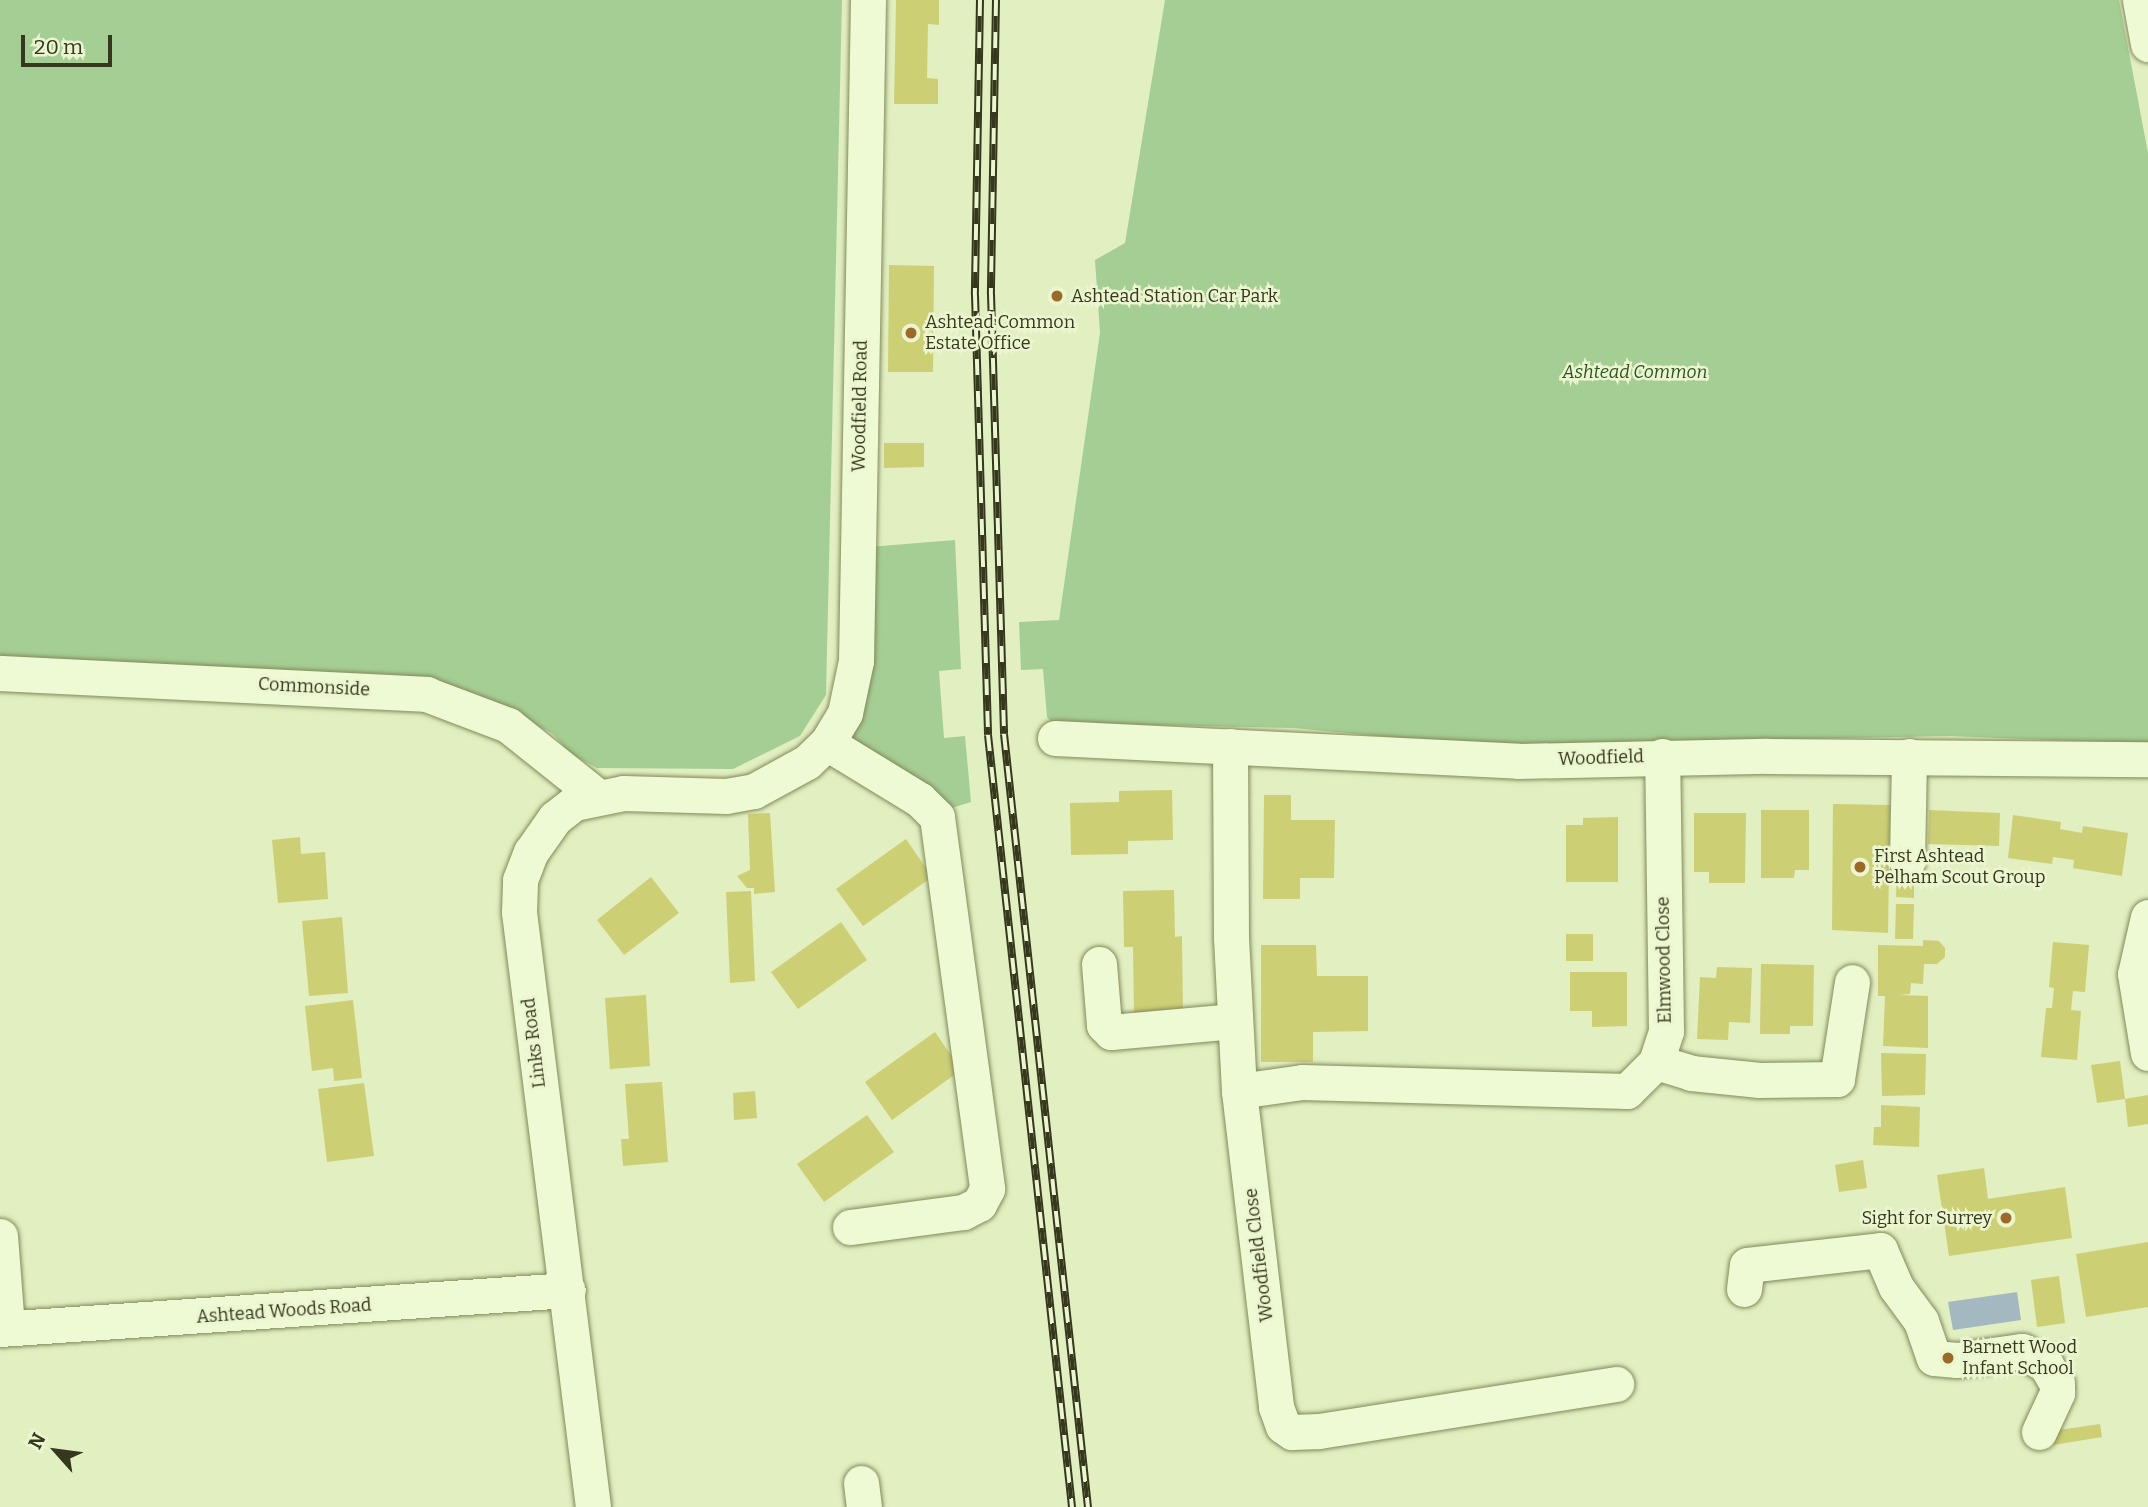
<!DOCTYPE html>
<style>
body{margin:0}
#map{position:relative;width:2148px;height:1507px;overflow:hidden;background:#e1efc1;font-family:Bitter,serif}
div>[style]{position:absolute}
.green>*{inset:0;background:#a5ce94}
.water>*{inset:0;background:#a4b8c1}
.building>*{inset:0;background:#cdcf75}
.roads{filter:drop-shadow(0 0 2px #838958) drop-shadow(0 0 2px #838958)}
.minor>*{height:35px;margin:-17.5px;padding:0 17.5px;transform-origin:17.5px;border-radius:17.5px;background:#eefad4}
.rail>*{height:8px;margin-top:-4px;transform-origin:0;background:repeating-linear-gradient(90deg,#ebf6d0 0 16px,#36381d 0 32px);box-sizing:border-box;border-block:2px solid #36381d}
.dots>*{width:19px;height:19px;translate:-50% -50%;box-sizing:border-box;border:4px solid #ebf6d0;border-radius:50%}
span{translate:-50% -50%;white-space:nowrap;text-align:center;line-height:1.15;-webkit-text-stroke:5px #ebf6d0;paint-order:stroke}
.poi-label{font-size:18px;color:#36381d}
.left{translate:0 -50%;text-align:left}
.right{translate:-100% -50%;text-align:right}
.park-label{font-size:18px;color:#2a5523;font-style:italic}
.street-label{font-size:18px;color:#36381d}
.north{position:absolute;left:21px;top:1416px;width:70px;height:70px;-webkit-text-stroke:5px #ebf6d0;paint-order:stroke;rotate:298deg;font-size:19px;font-weight:700;line-height:28px;text-align:center;color:#36381d}
.north::after{content:'';display:block;margin:auto;width:24px;height:32px;background:#36381d;clip-path:polygon(50% 0,100% 100%,50% 72%,0 100%)}
.scale{position:absolute;left:21px;top:35px;width:91px;height:32px;box-sizing:border-box;border:4px solid #36381d;border-top:0;padding-left:9px;font-size:21px;line-height:24px;white-space:nowrap;color:#36381d;-webkit-text-stroke:5px #ebf6d0;paint-order:stroke}
</style>
<div id="map">
<div class="green">
<div style="clip-path:polygon(0 0,842px 0,826px 695px,800px 736px,733px 769px,597px 768px,571px 754px,553px 734px,499px 705px,395px 675px,0 657px)"></div>
<div style="clip-path:polygon(1165px 0,2119px 0,2148px 153px,2148px 744px,1950px 736px,1472px 745px,1294px 728px,1052px 723px,1047px 717px,1043px 669px,1021px 670px,1019px 622px,1059px 620px,1100px 333px,1095px 260px,1125px 243px)"></div>
<div style="clip-path:polygon(955px 540px,961px 669px,939px 671px,944px 738px,965px 736px,971px 802px,942px 811px,854px 748px,848px 719px,869px 547px)"></div>
</div>
<div class="water">
<div style="clip-path:polygon(2017px 1292px,2021px 1320px,1953px 1330px,1948px 1302px)"></div>
</div>
<div class="building">
<div style="clip-path:polygon(896px 0,939px 0,939px 25px,928px 24px,927px 78px,938px 79px,938px 104px,894px 104px)"></div>
<div style="clip-path:polygon(889px 265px,934px 266px,933px 372px,888px 372px)"></div>
<div style="clip-path:polygon(884px 443px,924px 443px,924px 467px,884px 468px)"></div>
<div style="clip-path:polygon(1172px 790px,1173px 840px,1128px 841px,1128px 854px,1071px 855px,1070px 803px,1119px 802px,1119px 791px)"></div>
<div style="clip-path:polygon(1264px 795px,1291px 795px,1291px 820px,1335px 820px,1334px 878px,1300px 878px,1300px 899px,1263px 899px)"></div>
<div style="clip-path:polygon(1833px 804px,1890px 805px,1888px 933px,1832px 930px)"></div>
<div style="clip-path:polygon(1761px 810px,1809px 810px,1809px 870px,1795px 870px,1794px 878px,1761px 878px)"></div>
<div style="clip-path:polygon(1929px 810px,2000px 813px,1999px 846px,1928px 844px)"></div>
<div style="clip-path:polygon(770px 813px,775px 892px,754px 894px,754px 888px,747px 888px,737px 876px,750px 870px,748px 814px)"></div>
<div style="clip-path:polygon(1694px 813px,1746px 813px,1745px 883px,1709px 883px,1709px 872px,1694px 872px)"></div>
<div style="clip-path:polygon(2013px 815px,2061px 822px,2060px 829px,2082px 833px,2083px 826px,2128px 833px,2122px 876px,2073px 868px,2074px 860px,2053px 857px,2052px 864px,2008px 858px)"></div>
<div style="clip-path:polygon(1618px 817px,1618px 882px,1566px 882px,1566px 825px,1583px 825px,1583px 818px)"></div>
<div style="clip-path:polygon(300px 837px,301px 854px,325px 852px,328px 899px,278px 903px,272px 840px)"></div>
<div style="clip-path:polygon(906px 839px,932px 877px,863px 926px,836px 889px)"></div>
<div style="clip-path:polygon(1897px 865px,1914px 865px,1914px 898px,1896px 897px)"></div>
<div style="clip-path:polygon(651px 877px,679px 913px,624px 955px,597px 920px)"></div>
<div style="clip-path:polygon(1174px 890px,1175px 937px,1182px 936px,1183px 1014px,1134px 1015px,1133px 947px,1124px 947px,1123px 891px)"></div>
<div style="clip-path:polygon(751px 891px,755px 981px,730px 983px,726px 892px)"></div>
<div style="clip-path:polygon(1896px 904px,1914px 904px,1913px 939px,1895px 939px)"></div>
<div style="clip-path:polygon(342px 917px,348px 993px,309px 996px,302px 921px)"></div>
<div style="clip-path:polygon(841px 922px,867px 960px,798px 1009px,771px 972px)"></div>
<div style="clip-path:polygon(1566px 934px,1593px 934px,1593px 961px,1566px 961px)"></div>
<div style="clip-path:polygon(1923px 940px,1939px 941px,1945px 948px,1945px 957px,1937px 964px,1924px 964px,1923px 984px,1911px 983px,1910px 994px,1898px 995px,1928px 996px,1928px 1048px,1883px 1046px,1885px 996px,1878px 996px,1878px 945px,1923px 946px)"></div>
<div style="clip-path:polygon(2053px 942px,2089px 945px,2085px 992px,2073px 991px,2071px 1010px,2081px 1011px,2077px 1060px,2041px 1057px,2046px 1008px,2052px 1008px,2054px 988px,2049px 987px)"></div>
<div style="clip-path:polygon(1261px 945px,1316px 945px,1317px 976px,1368px 976px,1368px 1031px,1313px 1032px,1313px 1062px,1261px 1062px)"></div>
<div style="clip-path:polygon(1761px 964px,1814px 965px,1813px 1026px,1790px 1026px,1790px 1034px,1760px 1034px)"></div>
<div style="clip-path:polygon(1717px 967px,1752px 968px,1750px 1023px,1729px 1022px,1728px 1040px,1697px 1039px,1700px 977px,1716px 978px)"></div>
<div style="clip-path:polygon(1570px 972px,1627px 972px,1627px 1026px,1592px 1027px,1592px 1011px,1570px 1011px)"></div>
<div style="clip-path:polygon(646px 995px,650px 1066px,610px 1069px,605px 998px)"></div>
<div style="clip-path:polygon(353px 1000px,362px 1078px,334px 1081px,333px 1068px,312px 1071px,305px 1006px)"></div>
<div style="clip-path:polygon(935px 1032px,961px 1070px,892px 1120px,865px 1082px)"></div>
<div style="clip-path:polygon(1881px 1053px,1926px 1054px,1925px 1095px,1882px 1096px)"></div>
<div style="clip-path:polygon(2120px 1061px,2125px 1099px,2097px 1103px,2091px 1065px)"></div>
<div style="clip-path:polygon(662px 1082px,668px 1162px,623px 1166px,621px 1139px,629px 1139px,625px 1084px)"></div>
<div style="clip-path:polygon(364px 1083px,374px 1156px,327px 1162px,318px 1089px)"></div>
<div style="clip-path:polygon(755px 1091px,757px 1118px,734px 1120px,733px 1093px)"></div>
<div style="clip-path:polygon(2148px 1095px,2148px 1124px,2128px 1127px,2125px 1099px)"></div>
<div style="clip-path:polygon(1881px 1105px,1920px 1107px,1919px 1147px,1873px 1145px,1874px 1127px,1881px 1127px)"></div>
<div style="clip-path:polygon(867px 1115px,894px 1152px,824px 1202px,797px 1164px)"></div>
<div style="clip-path:polygon(1863px 1160px,1867px 1188px,1839px 1192px,1835px 1165px)"></div>
<div style="clip-path:polygon(1984px 1168px,1988px 1199px,2065px 1187px,2072px 1238px,1949px 1256px,1937px 1175px)"></div>
<div style="clip-path:polygon(2148px 1242px,2148px 1307px,2086px 1317px,2076px 1254px)"></div>
<div style="clip-path:polygon(2059px 1276px,2065px 1323px,2037px 1327px,2031px 1280px)"></div>
<div style="clip-path:polygon(2100px 1424px,2102px 1437px,2047px 1446px,2045px 1432px)"></div>
</div>
<div class="roads">
<div class="minor">
<div style="left:2140px;top:0;width:45px;rotate:79.7deg"></div>
<div style="left:0;top:673px;width:427px;rotate:2.8deg"></div>
<div style="left:426px;top:694px;width:88px;rotate:20.7deg"></div>
<div style="left:508px;top:725px;width:114px;rotate:38.6deg"></div>
<div style="left:1055px;top:738px;width:464px;rotate:2.8deg"></div>
<div style="left:1518px;top:761px;width:249px;rotate:-1.2deg"></div>
<div style="left:1767px;top:756px;width:381px;rotate:0.5deg"></div>
<div style="left:827px;top:743px;width:109px;rotate:31.5deg"></div>
<div style="left:920px;top:800px;width:24px;rotate:45deg"></div>
<div style="left:937px;top:817px;width:375px;rotate:82.3deg"></div>
<div style="left:987px;top:1189px;width:17px;rotate:118deg"></div>
<div style="left:979px;top:1204px;width:18px;rotate:153deg"></div>
<div style="left:963px;top:1212px;width:114px;rotate:172.4deg"></div>
<div style="left:1230px;top:746px;width:192px;rotate:89.7deg"></div>
<div style="left:1231px;top:938px;width:153px;rotate:87deg"></div>
<div style="left:1239px;top:1091px;width:318px;rotate:83.3deg"></div>
<div style="left:1276px;top:1407px;width:20px;rotate:70deg"></div>
<div style="left:1283px;top:1426px;width:11px;rotate:34deg"></div>
<div style="left:1292px;top:1432px;width:27px;rotate:-2deg"></div>
<div style="left:1319px;top:1431px;width:301px;rotate:-9deg"></div>
<div style="left:1907px;top:862px;width:106px;rotate:-88.9deg"></div>
<div style="left:2148px;top:917px;width:58px;rotate:102.8deg"></div>
<div style="left:2135px;top:974px;width:80px;rotate:80.7deg"></div>
<div style="left:1099px;top:964px;width:61px;rotate:85.3deg"></div>
<div style="left:1104px;top:1025px;width:10px;rotate:45deg"></div>
<div style="left:1111px;top:1032px;width:124px;rotate:-5.1deg"></div>
<div style="left:1656px;top:1062px;width:37px;rotate:17deg"></div>
<div style="left:1691px;top:1073px;width:69px;rotate:5.8deg"></div>
<div style="left:1760px;top:1080px;width:77px;rotate:-0.7deg"></div>
<div style="left:1837px;top:1079px;width:98px;rotate:-81.2deg"></div>
<div style="left:1239px;top:1091px;width:64px;rotate:-8.1deg"></div>
<div style="left:1302px;top:1082px;width:325px;rotate:1.6deg"></div>
<div style="left:1627px;top:1091px;width:41px;rotate:-45deg"></div>
<div style="left:1656px;top:1062px;width:33px;rotate:-72deg"></div>
<div style="left:1666px;top:1031px;width:275px;rotate:-90.8deg"></div>
<div style="left:0;top:1236px;width:92px;rotate:85.6deg"></div>
<div style="left:1744px;top:1289px;width:24px;rotate:-83deg"></div>
<div style="left:1747px;top:1265px;width:134px;rotate:-6.4deg"></div>
<div style="left:1880px;top:1250px;width:40px;rotate:66.6deg"></div>
<div style="left:1896px;top:1287px;width:42px;rotate:53.7deg"></div>
<div style="left:1921px;top:1321px;width:39px;rotate:71deg"></div>
<div style="left:1934px;top:1358px;width:23px;rotate:5deg"></div>
<div style="left:1957px;top:1360px;width:66px;rotate:-7.9deg"></div>
<div style="left:2022px;top:1351px;width:28px;rotate:30deg"></div>
<div style="left:2046px;top:1365px;width:22px;rotate:60deg"></div>
<div style="left:2057px;top:1384px;width:9px;rotate:90deg"></div>
<div style="left:2057px;top:1393px;width:43px;rotate:114.8deg"></div>
<div style="left:0;top:1329px;width:569px;rotate:-3.93deg"></div>
<div style="left:861px;top:1483px;width:24px;rotate:83deg"></div>
<div style="left:593px;top:1507px;width:600px;rotate:-97.09deg"></div>
<div style="left:519px;top:912px;width:32px;rotate:-88deg"></div>
<div style="left:520px;top:880px;width:30px;rotate:-69deg"></div>
<div style="left:531px;top:852px;width:42px;rotate:-54.8deg"></div>
<div style="left:555px;top:818px;width:24px;rotate:-38deg"></div>
<div style="left:574px;top:803px;width:50px;rotate:-11.5deg"></div>
<div style="left:623px;top:793px;width:103px;rotate:1.7deg"></div>
<div style="left:726px;top:796px;width:28px;rotate:-10deg"></div>
<div style="left:754px;top:791px;width:60px;rotate:-28.7deg"></div>
<div style="left:807px;top:762px;width:28px;rotate:-44deg"></div>
<div style="left:827px;top:743px;width:35px;rotate:-59deg"></div>
<div style="left:845px;top:713px;width:53px;rotate:-78.1deg"></div>
<div style="left:856px;top:661px;width:661px;rotate:-88.96deg"></div>
</div>
</div>
<div class="rail">
<div style="left:980px;top:0;width:295px;rotate:91deg"></div>
<div style="left:975px;top:295px;width:440px;rotate:88.3deg"></div>
<div style="left:988px;top:735px;width:777px;rotate:83.79deg"></div>
<div style="left:996px;top:0;width:294px;rotate:91deg"></div>
<div style="left:991px;top:294px;width:440px;rotate:88.3deg"></div>
<div style="left:1004px;top:734px;width:778px;rotate:83.8deg"></div>
</div>
<div class="dots">
<div style="left:1057px;top:296px;background:#9a6a26"></div>
<div style="left:911px;top:333px;background:#9a6a26"></div>
<div style="left:1860px;top:867px;background:#9a6a26"></div>
<div style="left:2006px;top:1218px;background:#9a6a26"></div>
<div style="left:1948px;top:1358px;background:#9a6a26"></div>
</div>
<div class="poi-label">
<span class="left" style="left:1071px;top:296px">Ashtead Station Car Park</span>
<span class="left" style="left:925px;top:333px">Ashtead Common<br>Estate Office</span>
<span class="left" style="left:1874px;top:867px">First Ashtead<br>Pelham Scout Group</span>
<span class="right" style="left:1992px;top:1218px">Sight for Surrey</span>
<span class="left" style="left:1962px;top:1358px">Barnett Wood<br>Infant School</span>
</div>
<div class="park-label">
<span style="left:1635px;top:372px">Ashtead Common</span>
</div>
<div class="street-label">
<span style="left:860px;top:406px;rotate:-89deg">Woodfield Road</span>
<span style="left:314px;top:687px;rotate:3deg">Commonside</span>
<span style="left:1601px;top:758px;rotate:-2deg">Woodfield</span>
<span style="left:1664px;top:960px;rotate:-91deg">Elmwood Close</span>
<span style="left:534px;top:1043px;rotate:-97deg">Links Road</span>
<span style="left:1259px;top:1255px;rotate:-97deg">Woodfield Close</span>
<span style="left:284px;top:1311px;rotate:-4deg">Ashtead Woods Road</span>
</div>
<div class="north">N</div>
<div class="scale">20 m</div>
</div>
